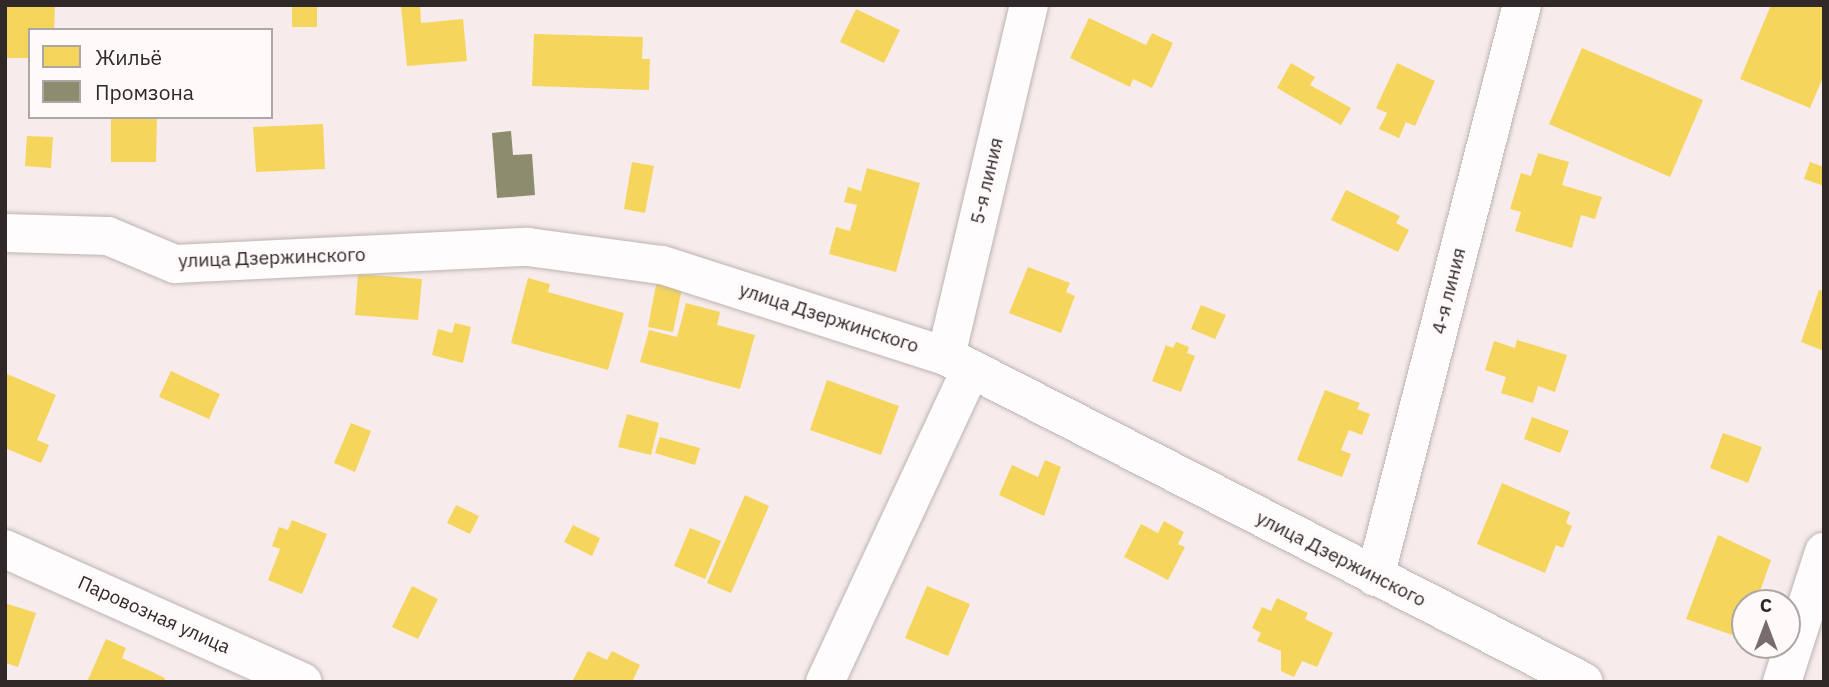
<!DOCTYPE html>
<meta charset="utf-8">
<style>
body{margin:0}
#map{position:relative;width:1829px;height:687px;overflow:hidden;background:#f7eceb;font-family:"IBM Plex Sans",sans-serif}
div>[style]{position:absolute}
.homes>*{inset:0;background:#f6d55c}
.industry>*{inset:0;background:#8c8c6e}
.roads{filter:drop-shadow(0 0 2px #bcb3b2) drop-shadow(0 0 2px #bcb3b2)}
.minor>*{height:38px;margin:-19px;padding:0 19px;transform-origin:19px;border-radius:19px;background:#fefcfc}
span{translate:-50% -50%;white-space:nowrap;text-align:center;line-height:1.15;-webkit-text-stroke:7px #fefaf9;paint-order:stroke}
.street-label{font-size:19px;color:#312928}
.frame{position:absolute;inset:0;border:7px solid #312928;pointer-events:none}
.legend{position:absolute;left:28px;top:28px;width:245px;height:91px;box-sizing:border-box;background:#fefaf9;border:2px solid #aca6a5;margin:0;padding:9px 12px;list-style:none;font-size:21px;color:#312928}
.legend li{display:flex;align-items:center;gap:14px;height:35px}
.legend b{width:35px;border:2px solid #aca6a5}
.north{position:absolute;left:1731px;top:589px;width:70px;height:70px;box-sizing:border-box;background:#fefaf9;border:2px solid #aca6a5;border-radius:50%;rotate:0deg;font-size:19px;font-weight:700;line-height:28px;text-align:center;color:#312928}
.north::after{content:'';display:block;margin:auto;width:24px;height:32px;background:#766d6c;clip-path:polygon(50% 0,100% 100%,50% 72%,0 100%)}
</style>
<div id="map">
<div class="homes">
<div style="clip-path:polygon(5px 5px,55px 5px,54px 30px,30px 30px,30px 58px,5px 58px)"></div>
<div style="clip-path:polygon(292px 5px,317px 5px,317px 27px,292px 27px)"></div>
<div style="clip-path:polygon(420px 5px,421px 23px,463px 19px,467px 61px,407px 66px,401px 7px)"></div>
<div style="clip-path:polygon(1771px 5px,1824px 5px,1824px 75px,1810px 108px,1740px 79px)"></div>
<div style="clip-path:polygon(856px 9px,900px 30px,884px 63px,840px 42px)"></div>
<div style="clip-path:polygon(1089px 18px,1146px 45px,1152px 33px,1173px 43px,1152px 88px,1133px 79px,1130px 87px,1070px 58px)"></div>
<div style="clip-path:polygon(534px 34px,643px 37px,642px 59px,650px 59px,649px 90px,532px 86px)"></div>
<div style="clip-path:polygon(1582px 48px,1703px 100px,1670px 177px,1549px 124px)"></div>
<div style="clip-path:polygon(1291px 63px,1315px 77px,1310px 85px,1351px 108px,1341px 125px,1277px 88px)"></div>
<div style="clip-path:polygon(1397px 63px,1435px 81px,1415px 126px,1406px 122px,1399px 138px,1379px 129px,1387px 113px,1376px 108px)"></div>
<div style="clip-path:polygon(111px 117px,157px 117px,156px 162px,111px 162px)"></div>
<div style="clip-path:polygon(323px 124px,325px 169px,256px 172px,253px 127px)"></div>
<div style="clip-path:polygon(27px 136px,53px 137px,51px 168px,25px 166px)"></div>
<div style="clip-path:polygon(1538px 153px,1569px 162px,1562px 185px,1602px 197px,1595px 219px,1581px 215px,1572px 248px,1515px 231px,1521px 212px,1510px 209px,1521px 173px,1531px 176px)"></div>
<div style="clip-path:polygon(632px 162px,654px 166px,645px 213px,624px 209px)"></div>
<div style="clip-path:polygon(1810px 162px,1824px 167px,1824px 186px,1804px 179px)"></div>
<div style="clip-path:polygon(867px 168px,920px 183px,896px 272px,829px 254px,836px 227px,850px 231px,857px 205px,844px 202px,848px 187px,861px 191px)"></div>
<div style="clip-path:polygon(1346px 190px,1400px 216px,1396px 223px,1409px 230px,1398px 252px,1331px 220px)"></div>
<div style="clip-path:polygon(1028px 267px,1070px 283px,1066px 292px,1075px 296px,1061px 333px,1009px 313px)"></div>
<div style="clip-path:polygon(358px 274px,422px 279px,418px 320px,355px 315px)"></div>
<div style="clip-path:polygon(528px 278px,550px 284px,548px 292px,624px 313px,608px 370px,511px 343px)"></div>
<div style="clip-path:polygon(657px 280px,683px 284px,673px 332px,648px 327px)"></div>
<div style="clip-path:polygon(1819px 290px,1824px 291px,1824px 351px,1801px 342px)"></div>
<div style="clip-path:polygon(686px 303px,720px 312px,717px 325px,755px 335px,740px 389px,640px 362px,649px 330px,677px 337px)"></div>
<div style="clip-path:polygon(1201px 305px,1226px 315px,1215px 339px,1191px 329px)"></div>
<div style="clip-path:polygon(455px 323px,471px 327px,463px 363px,432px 355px,438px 329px,452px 333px)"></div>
<div style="clip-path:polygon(1517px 340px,1567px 355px,1555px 392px,1538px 386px,1533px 403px,1501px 393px,1506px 377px,1485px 370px,1494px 341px,1515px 348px)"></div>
<div style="clip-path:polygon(1176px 342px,1189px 347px,1187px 353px,1195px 356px,1181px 392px,1152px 381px,1166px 345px,1173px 348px)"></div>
<div style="clip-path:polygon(171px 371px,220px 394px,209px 419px,159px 397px)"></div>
<div style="clip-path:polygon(5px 373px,56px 395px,37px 440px,49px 445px,41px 463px,5px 448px)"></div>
<div style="clip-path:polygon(827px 380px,899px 406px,881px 455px,810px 430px)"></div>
<div style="clip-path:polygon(1325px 390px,1360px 403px,1357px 409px,1370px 414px,1362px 435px,1349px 430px,1341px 450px,1351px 454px,1342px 477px,1297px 460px)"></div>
<div style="clip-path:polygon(627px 414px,659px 423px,651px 455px,618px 447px)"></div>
<div style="clip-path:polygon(1532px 417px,1569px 431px,1560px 453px,1524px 439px)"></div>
<div style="clip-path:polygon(351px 423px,371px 431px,355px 472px,334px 463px)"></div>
<div style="clip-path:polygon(1723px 433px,1762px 447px,1748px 483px,1710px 468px)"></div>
<div style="clip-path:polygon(660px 437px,700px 448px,695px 465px,655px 453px)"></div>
<div style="clip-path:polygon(1045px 460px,1061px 467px,1044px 516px,999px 495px,1012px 465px,1038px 477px)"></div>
<div style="clip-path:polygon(1502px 483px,1570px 512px,1566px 523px,1572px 526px,1563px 548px,1556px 545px,1545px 573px,1477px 544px)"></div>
<div style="clip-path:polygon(745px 495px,769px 506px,731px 593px,707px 583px)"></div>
<div style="clip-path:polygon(456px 505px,479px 516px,470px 534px,447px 523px)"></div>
<div style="clip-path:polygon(292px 520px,327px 534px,302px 594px,268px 580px,280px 549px,272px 546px,279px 527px,288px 530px)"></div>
<div style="clip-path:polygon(1164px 521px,1184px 532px,1178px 544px,1185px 547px,1168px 580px,1124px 557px,1141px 524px,1158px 533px)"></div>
<div style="clip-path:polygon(573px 525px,600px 538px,592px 556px,564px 542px)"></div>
<div style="clip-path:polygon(690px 528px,721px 541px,705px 579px,674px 566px)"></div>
<div style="clip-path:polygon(1718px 535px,1771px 560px,1756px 603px,1745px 603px,1744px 639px,1686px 619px)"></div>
<div style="clip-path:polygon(412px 586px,438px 599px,418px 639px,392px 627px)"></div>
<div style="clip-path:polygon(927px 586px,970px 604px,948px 656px,905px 638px)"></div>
<div style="clip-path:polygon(1277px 598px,1308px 613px,1305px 619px,1333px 633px,1317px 667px,1302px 661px,1294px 677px,1281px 671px,1281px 651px,1257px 641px,1261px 633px,1252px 628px,1262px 607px,1271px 611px)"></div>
<div style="clip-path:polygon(5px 603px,36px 613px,18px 667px,5px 663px)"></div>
<div style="clip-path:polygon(106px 639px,126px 648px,122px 658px,165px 678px,164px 682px,87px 682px)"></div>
<div style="clip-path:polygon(588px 651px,607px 660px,612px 651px,640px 665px,632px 682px,572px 682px)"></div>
</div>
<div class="industry">
<div style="clip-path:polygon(511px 131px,513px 155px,532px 154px,535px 195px,497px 198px,492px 133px)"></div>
</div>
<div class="roads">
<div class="minor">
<div style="left:5px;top:233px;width:103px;rotate:1.7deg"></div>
<div style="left:108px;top:236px;width:73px;rotate:22.7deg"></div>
<div style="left:175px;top:264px;width:353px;rotate:-2.8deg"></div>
<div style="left:528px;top:247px;width:135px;rotate:7.7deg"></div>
<div style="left:662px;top:265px;width:298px;rotate:17.8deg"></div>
<div style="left:946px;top:356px;width:716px;rotate:27.07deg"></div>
<div style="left:946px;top:356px;width:361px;rotate:-76.7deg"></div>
<div style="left:5px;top:549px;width:326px;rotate:24.1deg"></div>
<div style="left:1375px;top:577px;width:591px;rotate:-75.59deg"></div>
<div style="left:825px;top:682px;width:345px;rotate:-65deg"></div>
<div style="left:1782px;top:682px;width:137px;rotate:-72.1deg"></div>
</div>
</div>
<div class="street-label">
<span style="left:987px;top:181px;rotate:-77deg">5-я линия</span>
<span style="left:272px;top:258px;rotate:-2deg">улица Дзержинского</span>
<span style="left:1449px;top:291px;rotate:-76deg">4-я линия</span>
<span style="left:829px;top:318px;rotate:18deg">улица Дзержинского</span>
<span style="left:1341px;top:559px;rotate:27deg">улица Дзержинского</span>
<span style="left:154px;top:615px;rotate:24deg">Паровозная улица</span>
</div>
<div class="frame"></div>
<ul class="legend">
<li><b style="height:19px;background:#f6d55c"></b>Жильё</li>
<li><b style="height:19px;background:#8c8c6e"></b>Промзона</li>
</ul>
<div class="north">С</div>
</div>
